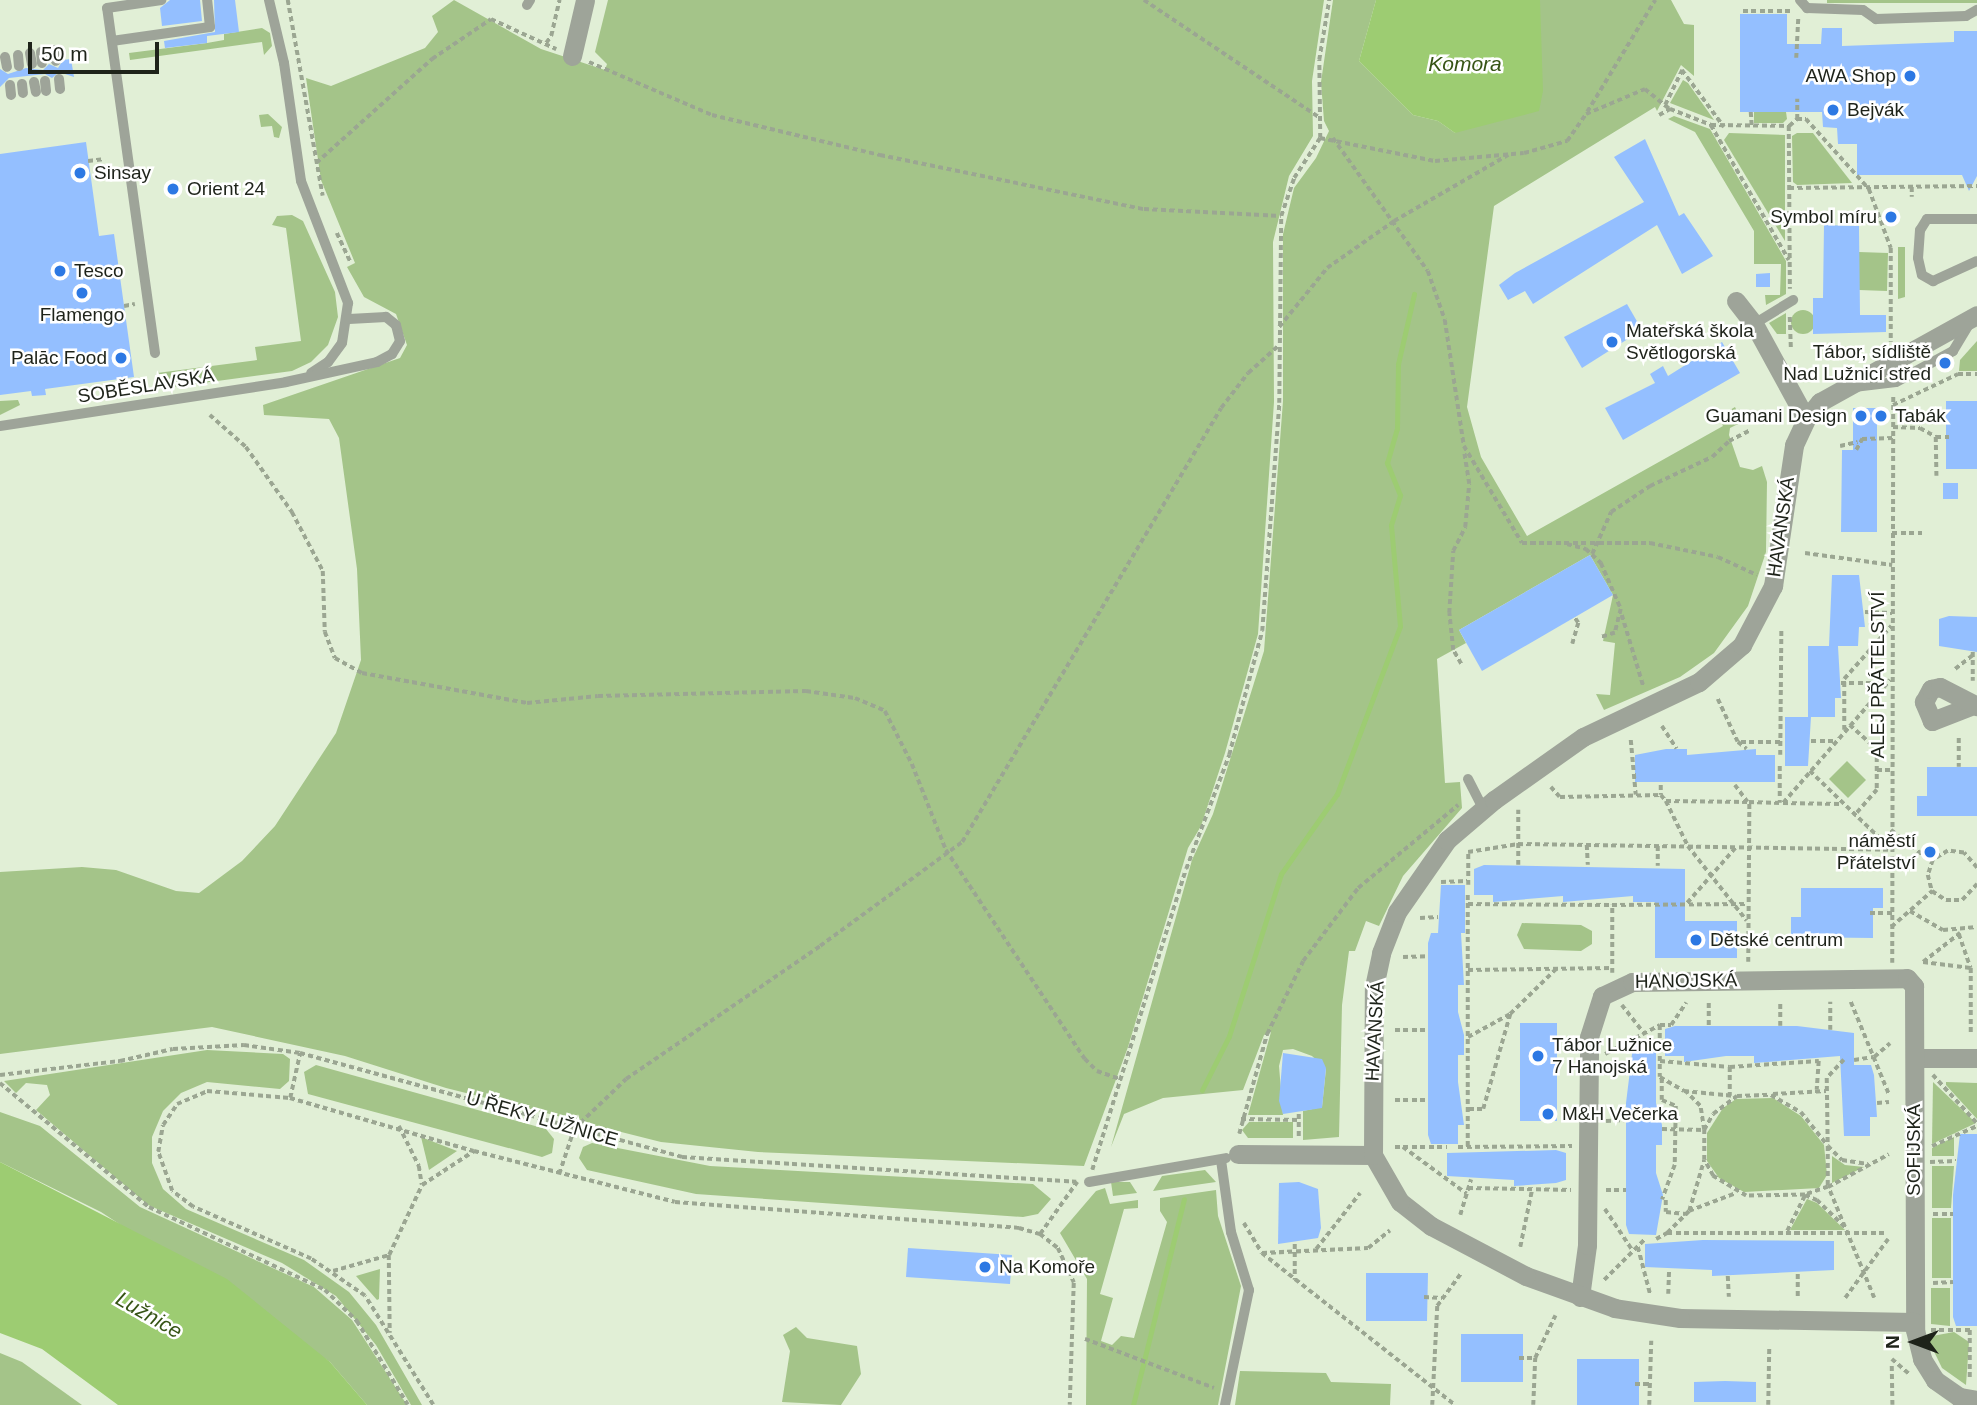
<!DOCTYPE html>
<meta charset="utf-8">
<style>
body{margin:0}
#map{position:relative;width:1977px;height:1405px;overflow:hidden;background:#e1efd6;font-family:Helvetica,sans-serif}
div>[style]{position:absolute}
.green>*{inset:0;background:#a4c489}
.round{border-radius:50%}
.water>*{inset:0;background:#9dcc72}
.stream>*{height:5px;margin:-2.5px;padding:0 2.5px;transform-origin:2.5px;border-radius:2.5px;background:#9dcc72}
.building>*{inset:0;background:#94bfff}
.path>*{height:3.5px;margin-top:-1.75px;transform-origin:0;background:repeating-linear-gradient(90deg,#9ba692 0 5px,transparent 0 8.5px)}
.service>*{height:10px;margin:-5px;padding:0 5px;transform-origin:5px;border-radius:5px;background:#9ea499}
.minor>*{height:19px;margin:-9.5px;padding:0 9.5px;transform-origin:9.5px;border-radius:9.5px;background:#9ea499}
.dots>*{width:19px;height:19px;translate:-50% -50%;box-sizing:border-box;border:4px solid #fff;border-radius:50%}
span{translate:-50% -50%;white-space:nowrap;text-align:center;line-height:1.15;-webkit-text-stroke:5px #fff;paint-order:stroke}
.poi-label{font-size:19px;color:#1e231a}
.right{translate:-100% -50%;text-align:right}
.left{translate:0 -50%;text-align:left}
.street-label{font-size:19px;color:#1e231a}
.water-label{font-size:21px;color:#365415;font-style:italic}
.north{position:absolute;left:1879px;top:1307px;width:70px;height:70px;-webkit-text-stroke:5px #fff;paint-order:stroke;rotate:270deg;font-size:19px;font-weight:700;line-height:28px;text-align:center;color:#1e231a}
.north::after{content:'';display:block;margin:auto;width:24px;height:32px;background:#1e231a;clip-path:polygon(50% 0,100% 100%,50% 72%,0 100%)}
.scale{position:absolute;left:28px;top:42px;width:131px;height:32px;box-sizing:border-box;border:4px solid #1e231a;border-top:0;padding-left:9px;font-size:21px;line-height:24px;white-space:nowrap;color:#1e231a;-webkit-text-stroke:5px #fff;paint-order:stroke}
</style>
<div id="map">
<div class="green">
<div style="clip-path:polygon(454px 0,541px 49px,605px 70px,607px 64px,595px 52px,608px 0,1324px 0,1312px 81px,1313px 136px,1289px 176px,1273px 242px,1274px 402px,1258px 634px,1225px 753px,1201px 826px,1188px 848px,1128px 1047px,1084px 1166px,758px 1152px,661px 1142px,446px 1088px,345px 1056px,212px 1027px,0 1054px,0 872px,82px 867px,116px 870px,176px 891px,199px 893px,242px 861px,275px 826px,336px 733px,361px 660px,357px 569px,339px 438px,329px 419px,264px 415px,263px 405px,400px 358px,407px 345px,396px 314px,364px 297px,347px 267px,355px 263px,321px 180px,306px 78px,331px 86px,425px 48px,438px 32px,432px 16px)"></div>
<div style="clip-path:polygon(1333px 0,1376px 0,1359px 61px,1413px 115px,1438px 121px,1455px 133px,1540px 45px,1540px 0,1671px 0,1684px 24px,1694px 25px,1694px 76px,1681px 65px,1657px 111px,1655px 107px,1494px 206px,1467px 407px,1481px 457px,1527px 536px,1723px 426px,1718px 417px,1735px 407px,1742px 422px,1730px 428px,1729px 435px,1740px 467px,1753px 470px,1762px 466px,1767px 482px,1766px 552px,1748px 606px,1714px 653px,1680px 677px,1604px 710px,1596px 694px,1610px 695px,1615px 643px,1603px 641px,1613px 595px,1590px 555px,1459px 630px,1466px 643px,1437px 659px,1445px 783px,1460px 782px,1462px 808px,1403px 876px,1379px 926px,1366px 921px,1355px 951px,1349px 951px,1342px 1005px,1339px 1137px,1303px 1140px,1303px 1111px,1322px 1107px,1326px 1069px,1312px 1056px,1293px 1049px,1283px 1050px,1279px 1066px,1283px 1115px,1248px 1115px,1271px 1032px,1264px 1035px,1243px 1090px,1163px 1098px,1124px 1114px,1111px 1147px,1192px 860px,1213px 814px,1264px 651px,1283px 401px,1283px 234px,1294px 188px,1316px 158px,1329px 131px,1324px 121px,1321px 82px)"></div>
<div style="clip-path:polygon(1827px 0,1977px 0,1977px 3px,1827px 3px)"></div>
<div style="clip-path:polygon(262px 28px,270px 33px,272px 46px,264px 55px,262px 42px,130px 60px,129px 53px,207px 43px,224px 40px,224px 34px)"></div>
<div style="clip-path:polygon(1683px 80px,1688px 83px,1714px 120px,1670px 103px)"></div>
<div style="clip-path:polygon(1754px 112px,1786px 112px,1787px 119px,1783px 123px,1754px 123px)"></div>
<div style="clip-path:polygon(268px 114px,282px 127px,279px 138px,274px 137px,272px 126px,261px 127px,259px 115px)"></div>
<div style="clip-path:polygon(1674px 116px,1710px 129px,1786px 261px,1786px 294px,1766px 305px,1765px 295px,1780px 295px,1781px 264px,1754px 264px,1754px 231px,1695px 132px,1668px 119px)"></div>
<div style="clip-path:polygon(1729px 133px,1785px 135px,1785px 241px,1724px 140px)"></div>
<div style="clip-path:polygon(1797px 133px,1813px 133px,1852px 183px,1797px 185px,1793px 182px,1792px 136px)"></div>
<div style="clip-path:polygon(292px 215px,303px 221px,335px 292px,338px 317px,328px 345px,311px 362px,292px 371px,158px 389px,157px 373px,257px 360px,255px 347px,301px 341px,286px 228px,272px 225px,277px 216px)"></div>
<div style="clip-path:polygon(1898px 247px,1905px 247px,1905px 297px,1898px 299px)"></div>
<div style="clip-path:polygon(1859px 252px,1888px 253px,1887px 291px,1859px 290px)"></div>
<div class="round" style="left:1791px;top:310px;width:24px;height:24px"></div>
<div style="clip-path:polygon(1786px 313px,1786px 334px,1777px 334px,1769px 323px)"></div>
<div style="clip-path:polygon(1977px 341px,1977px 371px,1959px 371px,1960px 360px)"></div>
<div style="clip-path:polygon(18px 400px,20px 405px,0 415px,0 401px)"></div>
<div style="clip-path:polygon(1847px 761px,1866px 780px,1848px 798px,1829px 779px)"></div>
<div style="clip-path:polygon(1522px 923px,1581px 925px,1592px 931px,1592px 944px,1581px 951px,1524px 949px,1517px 935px)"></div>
<div style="clip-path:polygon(207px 1050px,283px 1054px,290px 1059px,289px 1081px,280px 1089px,207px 1082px,181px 1093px,163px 1111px,152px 1137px,152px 1163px,163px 1189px,186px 1209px,304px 1260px,349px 1292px,376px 1325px,422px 1405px,411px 1405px,376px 1345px,336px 1296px,282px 1263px,148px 1205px,36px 1110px,50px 1095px,47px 1085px,26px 1083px,16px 1093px,4px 1081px)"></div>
<div style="clip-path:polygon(316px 1065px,546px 1129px,554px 1139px,552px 1153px,542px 1157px,308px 1094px,304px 1072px)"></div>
<div style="clip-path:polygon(1933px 1082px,1976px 1123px,1932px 1144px)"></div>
<div style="clip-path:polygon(1946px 1082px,1977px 1083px,1977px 1119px,1946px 1085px)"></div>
<div style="clip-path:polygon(1773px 1098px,1801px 1116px,1824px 1145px,1827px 1175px,1819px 1188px,1744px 1192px,1719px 1178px,1707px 1161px,1707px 1133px,1723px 1108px,1736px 1099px)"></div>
<div style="clip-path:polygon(0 1112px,40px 1126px,140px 1207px,314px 1287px,352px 1320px,407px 1405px,367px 1405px,330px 1362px,101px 1212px,0 1162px)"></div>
<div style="clip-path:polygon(1249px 1122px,1293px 1122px,1293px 1138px,1248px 1138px,1242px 1130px)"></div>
<div style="clip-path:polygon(421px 1137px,457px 1151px,429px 1170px)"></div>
<div style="clip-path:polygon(1954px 1137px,1954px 1156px,1932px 1156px,1932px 1148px)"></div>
<div style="clip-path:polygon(592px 1143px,710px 1166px,1033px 1184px,1051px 1199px,1038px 1214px,1023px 1217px,696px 1194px,587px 1170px,579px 1158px,583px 1147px)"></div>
<div style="clip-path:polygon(1832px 1156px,1845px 1165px,1864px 1167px,1832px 1183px)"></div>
<div style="clip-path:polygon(1932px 1166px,1954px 1166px,1951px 1208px,1932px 1208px)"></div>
<div style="clip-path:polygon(1205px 1170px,1216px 1182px,1153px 1191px,1162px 1176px)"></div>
<div style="clip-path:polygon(1111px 1182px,1130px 1182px,1137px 1193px,1113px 1196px)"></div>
<div style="clip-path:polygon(1105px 1188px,1110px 1204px,1138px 1200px,1138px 1208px,1124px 1209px,1100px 1294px,1113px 1298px,1101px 1341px,1112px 1345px,1121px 1336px,1134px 1338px,1167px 1222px,1160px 1211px,1160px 1198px,1216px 1190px,1218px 1216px,1241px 1286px,1218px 1405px,1086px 1405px,1087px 1279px,1060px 1233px,1096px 1191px)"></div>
<div style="clip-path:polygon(1807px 1199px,1817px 1203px,1845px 1230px,1790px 1230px)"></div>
<div style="clip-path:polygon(1932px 1218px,1951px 1218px,1951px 1278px,1932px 1278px)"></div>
<div style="clip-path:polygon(380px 1269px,379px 1299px,377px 1300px,356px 1276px)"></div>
<div style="clip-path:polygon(1931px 1288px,1950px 1288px,1950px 1326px,1931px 1324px)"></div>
<div style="clip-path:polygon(796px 1327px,807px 1338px,857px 1346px,861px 1374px,841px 1405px,782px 1402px,790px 1351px,783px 1335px)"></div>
<div style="clip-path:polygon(1954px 1332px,1969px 1342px,1966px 1385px,1942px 1368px,1927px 1337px)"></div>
<div style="clip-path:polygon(0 1353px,22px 1362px,82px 1405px,0 1405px)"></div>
<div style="clip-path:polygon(1240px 1371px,1326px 1373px,1331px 1382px,1391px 1384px,1390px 1405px,1235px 1405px)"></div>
</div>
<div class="water">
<div style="clip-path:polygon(1376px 0,1540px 0,1543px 91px,1539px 111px,1455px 133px,1438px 121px,1413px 115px,1359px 61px)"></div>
<div style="clip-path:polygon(0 1162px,227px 1279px,330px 1362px,367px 1405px,118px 1405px,42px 1349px,0 1333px)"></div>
</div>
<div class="stream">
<div style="left:1202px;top:1090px;width:60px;rotate:-63.4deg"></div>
<div style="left:1229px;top:1036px;width:170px;rotate:-72.2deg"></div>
<div style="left:1281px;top:874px;width:98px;rotate:-55deg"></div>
<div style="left:1337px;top:794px;width:179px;rotate:-69.4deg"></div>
<div style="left:1400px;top:626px;width:101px;rotate:-95.1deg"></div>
<div style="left:1391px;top:525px;width:31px;rotate:-73deg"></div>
<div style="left:1400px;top:495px;width:35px;rotate:-112deg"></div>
<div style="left:1387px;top:463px;width:35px;rotate:-74deg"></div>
<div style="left:1397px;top:429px;width:65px;rotate:-89.1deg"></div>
<div style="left:1398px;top:364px;width:72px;rotate:-77.1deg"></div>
<div style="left:1133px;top:1405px;width:212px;rotate:-76.1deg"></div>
</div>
<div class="building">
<div style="clip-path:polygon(170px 0,200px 0,202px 21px,162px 26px,160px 8px)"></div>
<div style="clip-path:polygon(214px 0,235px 0,239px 32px,207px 36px,207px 43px,165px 48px,164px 41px,215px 32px)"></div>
<div style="clip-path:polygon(1740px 14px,1787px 14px,1787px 44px,1821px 44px,1822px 28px,1842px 28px,1842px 46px,1954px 42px,1954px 31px,1977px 31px,1977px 176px,1969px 191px,1962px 175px,1857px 175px,1857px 144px,1838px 144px,1837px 128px,1823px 127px,1822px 112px,1740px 112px)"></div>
<div style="clip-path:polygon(71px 59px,74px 77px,59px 72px,52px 78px,45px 74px,9px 78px,0 87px,0 69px,8px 74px,26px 68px,43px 70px,49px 64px,58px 68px,63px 60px)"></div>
<div style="clip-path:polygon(1645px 139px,1679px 216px,1684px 213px,1713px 256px,1682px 274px,1657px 225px,1533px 304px,1525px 291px,1508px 300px,1499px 285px,1515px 273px,1644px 202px,1614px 157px)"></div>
<div style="clip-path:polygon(86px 142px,99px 236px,114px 234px,134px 377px,45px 389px,46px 395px,32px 396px,31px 391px,0 395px,0 154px)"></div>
<div style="clip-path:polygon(1824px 225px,1859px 226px,1860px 315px,1886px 315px,1886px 332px,1813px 334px,1813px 298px,1823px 298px)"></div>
<div style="clip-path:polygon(1770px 273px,1770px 287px,1756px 287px,1756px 274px)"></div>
<div style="clip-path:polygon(1627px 304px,1642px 330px,1582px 368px,1564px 337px)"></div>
<div style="clip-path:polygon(1722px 342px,1740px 373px,1623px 440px,1605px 408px,1655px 383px,1650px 374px,1663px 366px,1668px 376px)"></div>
<div style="clip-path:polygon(1946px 401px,1977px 401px,1977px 469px,1946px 469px)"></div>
<div style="clip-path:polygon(1853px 408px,1886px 408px,1885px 425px,1877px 425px,1877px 532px,1841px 532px,1842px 450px,1853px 450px)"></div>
<div style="clip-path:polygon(1943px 483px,1958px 483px,1958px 499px,1943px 499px)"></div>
<div style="clip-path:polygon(1590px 555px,1613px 595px,1482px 671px,1459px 630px)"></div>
<div style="clip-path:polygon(1832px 575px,1859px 575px,1865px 627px,1859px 627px,1858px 646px,1838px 646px,1841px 698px,1835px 698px,1835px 717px,1811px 717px,1808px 766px,1785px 766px,1785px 717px,1808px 717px,1808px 646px,1833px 646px,1829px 646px)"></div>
<div style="clip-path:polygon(1949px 616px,1977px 617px,1977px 652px,1939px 646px,1939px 619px)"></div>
<div style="clip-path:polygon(1666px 749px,1687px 749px,1687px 755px,1756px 749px,1756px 755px,1775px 755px,1775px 782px,1635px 782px,1635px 755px)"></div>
<div style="clip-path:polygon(1927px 767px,1977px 767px,1977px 816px,1917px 816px,1917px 796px,1927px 796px)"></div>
<div style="clip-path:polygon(1484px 865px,1685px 869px,1685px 921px,1737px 921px,1737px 958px,1655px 958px,1655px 902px,1633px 902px,1633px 896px,1563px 902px,1563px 896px,1493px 902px,1493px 895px,1474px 895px,1474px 869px)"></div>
<div style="clip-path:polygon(1441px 885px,1465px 885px,1465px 933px,1461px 933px,1464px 985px,1458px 985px,1458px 1012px,1464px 1035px,1464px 1055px,1458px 1055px,1458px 1082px,1464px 1125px,1458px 1125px,1458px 1144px,1431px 1144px,1428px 1135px,1428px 943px,1431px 933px,1438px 933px)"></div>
<div style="clip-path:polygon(1801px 888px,1883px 888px,1883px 908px,1873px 908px,1873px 938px,1791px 937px,1791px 917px,1801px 917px)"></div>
<div style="clip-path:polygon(1520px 1023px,1557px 1023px,1557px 1121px,1520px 1121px)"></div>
<div style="clip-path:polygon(1675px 1026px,1797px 1026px,1854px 1033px,1854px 1065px,1871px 1065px,1874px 1075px,1877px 1117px,1870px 1117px,1870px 1136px,1844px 1136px,1840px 1056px,1754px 1063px,1754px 1056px,1726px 1056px,1684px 1062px,1684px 1056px,1665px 1056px,1665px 1029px)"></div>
<div style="clip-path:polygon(1633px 1046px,1656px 1046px,1656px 1103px,1662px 1125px,1662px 1145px,1656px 1145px,1656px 1173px,1663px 1195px,1656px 1235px,1629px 1234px,1626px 1225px,1626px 1103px)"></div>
<div style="clip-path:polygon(1283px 1053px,1322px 1059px,1326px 1068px,1322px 1108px,1283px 1114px,1279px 1101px)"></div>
<div style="clip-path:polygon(1960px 1134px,1977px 1134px,1977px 1326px,1956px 1326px,1953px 1317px,1953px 1195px)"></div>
<div style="clip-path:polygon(1556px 1150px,1566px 1153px,1566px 1180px,1556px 1183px,1514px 1186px,1514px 1180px,1447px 1176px,1447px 1153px)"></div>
<div style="clip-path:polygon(1299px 1182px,1318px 1189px,1321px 1228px,1318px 1238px,1278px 1244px,1279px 1183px)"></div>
<div style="clip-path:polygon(1703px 1240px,1834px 1241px,1834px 1270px,1712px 1276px,1712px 1270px,1645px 1267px,1645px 1244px)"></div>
<div style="clip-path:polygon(908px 1248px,1012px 1255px,1010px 1284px,906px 1277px)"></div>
<div style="clip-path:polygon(1366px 1273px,1428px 1273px,1427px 1321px,1366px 1321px)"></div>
<div style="clip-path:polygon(1461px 1334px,1523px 1334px,1523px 1382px,1461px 1382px)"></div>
<div style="clip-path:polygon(1577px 1359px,1639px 1359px,1639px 1405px,1577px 1405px)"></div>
<div style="clip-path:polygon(1725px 1381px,1756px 1382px,1756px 1402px,1694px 1402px,1694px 1382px)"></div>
</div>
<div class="path">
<div style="left:288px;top:0;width:199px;rotate:79.9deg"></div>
<div style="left:1144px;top:0;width:211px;rotate:33.8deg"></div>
<div style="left:1743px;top:11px;width:51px"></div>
<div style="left:546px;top:43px;width:9px;rotate:-54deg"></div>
<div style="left:551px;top:36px;width:37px;rotate:-77deg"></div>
<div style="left:1796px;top:58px;width:40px;rotate:-87.1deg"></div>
<div style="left:589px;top:62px;width:134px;rotate:23.3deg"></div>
<div style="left:712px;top:115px;width:173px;rotate:13.4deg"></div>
<div style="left:880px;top:155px;width:269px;rotate:11.6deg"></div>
<div style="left:1144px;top:209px;width:137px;rotate:2.9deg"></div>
<div style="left:1665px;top:105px;width:39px;rotate:-64deg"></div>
<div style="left:1682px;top:70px;width:71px;rotate:53.6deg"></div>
<div style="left:1587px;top:112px;width:131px;rotate:-58.7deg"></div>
<div style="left:1751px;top:112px;width:14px;rotate:86deg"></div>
<div style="left:1659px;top:115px;width:13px;rotate:-29deg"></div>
<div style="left:1670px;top:109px;width:44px;rotate:21.3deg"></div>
<div style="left:1711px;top:125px;width:78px;rotate:0.7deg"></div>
<div style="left:1789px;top:126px;width:11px;rotate:-41deg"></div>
<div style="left:1797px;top:119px;width:20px;rotate:-90deg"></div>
<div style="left:1797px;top:119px;width:9px"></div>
<div style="left:1806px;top:119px;width:94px;rotate:48deg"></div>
<div style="left:1869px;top:189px;width:63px;rotate:69.6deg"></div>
<div style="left:1891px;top:248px;width:94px;rotate:90deg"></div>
<div style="left:1711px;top:125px;width:156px;rotate:60deg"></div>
<div style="left:1789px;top:126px;width:163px;rotate:89.6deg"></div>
<div style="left:1320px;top:138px;width:117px;rotate:11.3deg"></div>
<div style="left:1435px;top:161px;width:89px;rotate:-5.1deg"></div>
<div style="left:1524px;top:153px;width:45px;rotate:-15.6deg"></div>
<div style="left:1567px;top:141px;width:33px;rotate:-55deg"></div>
<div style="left:1586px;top:114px;width:64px;rotate:-23deg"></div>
<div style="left:1645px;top:89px;width:32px;rotate:39deg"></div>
<div style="left:1333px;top:138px;width:163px;rotate:54.5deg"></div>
<div style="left:1428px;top:271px;width:52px;rotate:70.9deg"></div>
<div style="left:1445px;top:320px;width:127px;rotate:81.4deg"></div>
<div style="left:1464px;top:446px;width:113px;rotate:59.1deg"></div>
<div style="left:1522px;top:543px;width:128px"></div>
<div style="left:1650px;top:543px;width:69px;rotate:11.6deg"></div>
<div style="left:1718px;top:557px;width:43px;rotate:24.8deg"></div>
<div style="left:88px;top:161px;width:17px;rotate:-7deg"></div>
<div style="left:316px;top:163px;width:156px;rotate:-41.9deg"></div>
<div style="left:432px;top:59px;width:71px;rotate:-34.1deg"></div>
<div style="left:491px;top:19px;width:72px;rotate:24.8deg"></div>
<div style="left:1912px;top:187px;width:10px;rotate:90deg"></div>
<div style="left:1789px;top:188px;width:188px;rotate:-0.6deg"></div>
<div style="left:337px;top:233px;width:33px;rotate:65deg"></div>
<div style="left:124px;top:306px;width:11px;rotate:-10deg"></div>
<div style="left:1790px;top:317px;width:34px;rotate:88deg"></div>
<div style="left:1279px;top:327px;width:76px;rotate:-50.9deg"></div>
<div style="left:1327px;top:268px;width:82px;rotate:-35deg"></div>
<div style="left:1394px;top:221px;width:132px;rotate:-30.1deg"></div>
<div style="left:1893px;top:405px;width:72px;rotate:-25.5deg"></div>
<div style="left:1958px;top:374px;width:19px"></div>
<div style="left:210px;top:415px;width:48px;rotate:41.6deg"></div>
<div style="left:246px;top:447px;width:80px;rotate:54.7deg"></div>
<div style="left:292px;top:512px;width:67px;rotate:62.3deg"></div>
<div style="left:323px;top:571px;width:61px;rotate:88.1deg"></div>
<div style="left:325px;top:632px;width:28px;rotate:69deg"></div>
<div style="left:335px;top:658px;width:31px;rotate:29deg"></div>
<div style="left:362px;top:673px;width:168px;rotate:10.3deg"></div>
<div style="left:527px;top:703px;width:71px;rotate:-5.6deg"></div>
<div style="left:598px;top:696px;width:208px;rotate:-1.4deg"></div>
<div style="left:806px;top:691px;width:49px;rotate:8.1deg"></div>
<div style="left:855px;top:698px;width:33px;rotate:23deg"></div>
<div style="left:885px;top:711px;width:59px;rotate:63deg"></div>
<div style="left:912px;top:764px;width:92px;rotate:68.4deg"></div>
<div style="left:946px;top:850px;width:251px;rotate:56.4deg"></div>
<div style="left:1085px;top:1059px;width:17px;rotate:45deg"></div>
<div style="left:1097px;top:1071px;width:24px;rotate:19deg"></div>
<div style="left:1893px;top:427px;width:27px;rotate:2deg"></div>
<div style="left:1920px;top:428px;width:18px;rotate:29deg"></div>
<div style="left:1936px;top:437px;width:13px"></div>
<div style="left:1936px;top:437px;width:39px;rotate:89deg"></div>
<div style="left:1840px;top:446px;width:18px;rotate:-13deg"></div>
<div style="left:1856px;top:450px;width:13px;rotate:-61deg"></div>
<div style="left:1862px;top:439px;width:31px;rotate:-2deg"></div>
<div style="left:1892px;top:533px;width:30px"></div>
<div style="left:1567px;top:544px;width:20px;rotate:15deg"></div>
<div style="left:1586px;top:549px;width:21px;rotate:43deg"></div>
<div style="left:1601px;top:563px;width:50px;rotate:66.5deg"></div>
<div style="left:1621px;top:609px;width:25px;rotate:104deg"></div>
<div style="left:1615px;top:633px;width:16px;rotate:162deg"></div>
<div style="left:1805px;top:553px;width:88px;rotate:7.9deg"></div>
<div style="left:1592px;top:554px;width:46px;rotate:-65.7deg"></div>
<div style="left:1611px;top:512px;width:47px;rotate:-33.7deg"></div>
<div style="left:1650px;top:486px;width:68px;rotate:-25.1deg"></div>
<div style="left:1712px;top:457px;width:23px;rotate:-43deg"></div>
<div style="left:1729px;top:441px;width:25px;rotate:-27deg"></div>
<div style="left:1865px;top:612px;width:27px;rotate:2deg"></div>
<div style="left:1622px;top:615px;width:76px;rotate:73.2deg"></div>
<div style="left:1572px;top:644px;width:22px;rotate:-74deg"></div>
<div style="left:1578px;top:623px;width:7px;rotate:-124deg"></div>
<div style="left:1973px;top:652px;width:29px;rotate:90deg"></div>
<div style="left:1461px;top:664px;width:16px;rotate:-120deg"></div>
<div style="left:1453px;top:650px;width:37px;rotate:-96deg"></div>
<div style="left:1449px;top:613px;width:62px;rotate:-86.3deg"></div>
<div style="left:1453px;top:551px;width:27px;rotate:-63deg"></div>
<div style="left:1465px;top:527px;width:43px;rotate:-84.7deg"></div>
<div style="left:1469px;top:484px;width:32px;rotate:-99deg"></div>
<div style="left:1955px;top:669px;width:23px;rotate:-38deg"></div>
<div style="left:1841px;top:683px;width:46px"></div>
<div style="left:1718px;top:699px;width:47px;rotate:65.1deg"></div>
<div style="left:1738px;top:742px;width:11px;rotate:38deg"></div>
<div style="left:1850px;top:725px;width:36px;rotate:42deg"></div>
<div style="left:1877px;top:749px;width:41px;rotate:90deg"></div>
<div style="left:1877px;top:790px;width:35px;rotate:131deg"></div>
<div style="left:1662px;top:726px;width:27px;rotate:57deg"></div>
<div style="left:1844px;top:730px;width:51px;rotate:-90deg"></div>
<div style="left:1844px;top:679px;width:71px;rotate:-48.4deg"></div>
<div style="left:1959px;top:738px;width:29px;rotate:90deg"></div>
<div style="left:1631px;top:740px;width:55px;rotate:84.8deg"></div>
<div style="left:1811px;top:741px;width:25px"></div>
<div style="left:1741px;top:742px;width:39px"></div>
<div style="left:1780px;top:755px;width:124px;rotate:-89.5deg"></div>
<div style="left:1780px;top:766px;width:37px;rotate:90deg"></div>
<div style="left:1877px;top:770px;width:15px"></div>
<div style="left:1810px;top:771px;width:111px;rotate:43.9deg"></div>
<div style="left:1661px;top:785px;width:10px;rotate:90deg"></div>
<div style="left:1735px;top:785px;width:21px;rotate:53deg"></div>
<div style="left:1551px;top:787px;width:13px;rotate:48deg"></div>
<div style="left:1560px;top:797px;width:101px;rotate:-1.1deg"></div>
<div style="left:1661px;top:795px;width:8px;rotate:50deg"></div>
<div style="left:1666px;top:801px;width:83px;rotate:0.7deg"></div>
<div style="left:1666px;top:801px;width:50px;rotate:63.9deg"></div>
<div style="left:1688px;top:846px;width:95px;rotate:51.8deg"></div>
<div style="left:1783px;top:803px;width:57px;rotate:1deg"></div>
<div style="left:1891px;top:830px;width:52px;rotate:38deg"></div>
<div style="left:1587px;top:845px;width:20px;rotate:87deg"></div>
<div style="left:1658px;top:846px;width:20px;rotate:90deg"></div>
<div style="left:1518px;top:865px;width:55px;rotate:-90deg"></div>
<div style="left:1977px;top:868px;width:20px;rotate:-131deg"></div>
<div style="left:1964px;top:853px;width:16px;rotate:-173deg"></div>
<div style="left:1948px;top:851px;width:17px;rotate:149deg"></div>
<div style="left:1933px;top:860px;width:16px;rotate:108deg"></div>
<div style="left:1928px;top:875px;width:16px;rotate:76deg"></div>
<div style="left:1932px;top:891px;width:17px;rotate:33deg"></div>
<div style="left:1946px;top:900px;width:16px"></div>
<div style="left:1962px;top:900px;width:22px;rotate:-47deg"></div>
<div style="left:1441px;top:882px;width:26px;rotate:-2deg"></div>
<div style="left:1468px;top:885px;width:33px;rotate:-90deg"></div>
<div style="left:1468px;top:852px;width:51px;rotate:-9.1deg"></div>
<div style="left:1518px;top:844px;width:374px;rotate:0.9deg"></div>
<div style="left:1468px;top:895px;width:252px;rotate:90deg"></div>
<div style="left:1687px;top:903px;width:74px;rotate:-48.8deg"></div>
<div style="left:1468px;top:904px;width:144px;rotate:0.4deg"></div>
<div style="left:1910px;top:911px;width:38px;rotate:30deg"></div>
<div style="left:1943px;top:930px;width:34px;rotate:-5deg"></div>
<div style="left:1870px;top:913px;width:22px"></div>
<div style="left:1420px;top:918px;width:18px;rotate:-3deg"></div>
<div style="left:1891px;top:927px;width:55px;rotate:-41.3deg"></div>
<div style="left:1959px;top:934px;width:36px;rotate:71deg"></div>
<div style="left:1971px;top:968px;width:67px;rotate:90deg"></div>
<div style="left:1403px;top:957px;width:25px;rotate:-2deg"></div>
<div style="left:1748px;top:962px;width:160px;rotate:-89.6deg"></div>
<div style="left:1749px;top:802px;width:34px;rotate:2deg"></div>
<div style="left:1783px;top:803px;width:163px;rotate:-49deg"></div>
<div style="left:1923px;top:962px;width:47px;rotate:-38.1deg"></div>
<div style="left:1923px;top:962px;width:48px;rotate:7.1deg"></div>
<div style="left:1892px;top:963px;width:567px;rotate:-89.9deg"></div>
<div style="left:1468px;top:970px;width:144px;rotate:-0.8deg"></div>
<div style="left:1612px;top:973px;width:68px;rotate:-90deg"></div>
<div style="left:1612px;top:905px;width:136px;rotate:-0.4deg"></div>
<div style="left:1851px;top:1002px;width:100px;rotate:67.6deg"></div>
<div style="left:1709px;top:1003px;width:23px;rotate:90deg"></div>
<div style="left:1622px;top:1005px;width:37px;rotate:52deg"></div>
<div style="left:1660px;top:1025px;width:20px;rotate:90deg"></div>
<div style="left:1780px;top:1026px;width:23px;rotate:-90deg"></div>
<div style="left:1395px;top:1030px;width:33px"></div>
<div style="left:1830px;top:1030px;width:28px;rotate:-90deg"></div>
<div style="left:1468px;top:1037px;width:48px;rotate:-28.7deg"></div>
<div style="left:1510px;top:1014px;width:64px;rotate:-44.4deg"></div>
<div style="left:1605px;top:1054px;width:62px;rotate:-27.8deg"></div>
<div style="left:1660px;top:1025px;width:11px"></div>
<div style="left:1671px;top:1025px;width:27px;rotate:-56deg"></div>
<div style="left:1660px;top:1056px;width:21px;rotate:90deg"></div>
<div style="left:1660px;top:1077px;width:28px;rotate:30deg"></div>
<div style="left:1684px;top:1091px;width:51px;rotate:5.6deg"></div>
<div style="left:1844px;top:1060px;width:25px;rotate:133deg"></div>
<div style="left:1827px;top:1078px;width:68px;rotate:89.2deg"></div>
<div style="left:1828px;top:1146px;width:20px;rotate:45deg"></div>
<div style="left:1842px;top:1160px;width:26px;rotate:9deg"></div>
<div style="left:1854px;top:1060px;width:20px;rotate:-9deg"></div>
<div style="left:1874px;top:1057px;width:21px;rotate:-41deg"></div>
<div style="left:1660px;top:1061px;width:70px;rotate:4.9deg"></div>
<div style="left:1730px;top:1067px;width:89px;rotate:-3.9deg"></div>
<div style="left:1819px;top:1061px;width:29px;rotate:94deg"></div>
<div style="left:1730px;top:1067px;width:29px;rotate:90deg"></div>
<div style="left:1606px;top:1070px;width:23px"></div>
<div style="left:0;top:1075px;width:121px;rotate:-6.7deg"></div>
<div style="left:120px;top:1061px;width:54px;rotate:-12.8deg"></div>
<div style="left:173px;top:1049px;width:71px;rotate:-3.2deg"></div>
<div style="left:244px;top:1045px;width:57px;rotate:8.1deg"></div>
<div style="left:300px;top:1053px;width:396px;rotate:15.2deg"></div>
<div style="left:682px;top:1157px;width:395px;rotate:3.6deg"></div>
<div style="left:1933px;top:1075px;width:65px;rotate:47.5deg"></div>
<div style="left:1662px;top:1078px;width:22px;rotate:90deg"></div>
<div style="left:1662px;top:1100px;width:15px;rotate:23deg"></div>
<div style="left:1676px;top:1106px;width:59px;rotate:91deg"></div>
<div style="left:1675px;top:1165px;width:37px;rotate:110deg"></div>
<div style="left:0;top:1083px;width:194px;rotate:39.8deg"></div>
<div style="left:149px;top:1207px;width:195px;rotate:25.2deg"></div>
<div style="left:325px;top:1290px;width:45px;rotate:44.1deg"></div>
<div style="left:357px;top:1321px;width:98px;rotate:58.7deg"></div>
<div style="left:1773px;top:1094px;width:53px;rotate:-3.2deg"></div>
<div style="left:1771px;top:1095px;width:34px;rotate:30deg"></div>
<div style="left:1801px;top:1112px;width:43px;rotate:51.5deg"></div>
<div style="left:1828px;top:1146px;width:41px;rotate:90deg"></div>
<div style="left:1828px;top:1187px;width:24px;rotate:161deg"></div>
<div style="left:1805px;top:1195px;width:59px;rotate:179deg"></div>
<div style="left:1746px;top:1196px;width:39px;rotate:-149deg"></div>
<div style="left:1713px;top:1176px;width:18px;rotate:-119deg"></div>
<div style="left:1704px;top:1160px;width:30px;rotate:-90deg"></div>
<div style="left:1704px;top:1130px;width:18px;rotate:-61deg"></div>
<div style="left:1713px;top:1114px;width:30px;rotate:-37deg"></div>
<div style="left:1737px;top:1096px;width:34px;rotate:-2deg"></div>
<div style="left:290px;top:1098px;width:46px;rotate:-77.5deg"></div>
<div style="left:1395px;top:1100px;width:33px"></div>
<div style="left:1877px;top:1103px;width:12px;rotate:-5deg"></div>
<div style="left:1469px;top:1109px;width:14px"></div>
<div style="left:1483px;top:1109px;width:99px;rotate:-74.1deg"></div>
<div style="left:1299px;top:1114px;width:23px;rotate:90deg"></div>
<div style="left:1241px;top:1119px;width:58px;rotate:1deg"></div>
<div style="left:1606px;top:1121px;width:20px;rotate:-3deg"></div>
<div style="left:399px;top:1126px;width:45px;rotate:63.4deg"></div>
<div style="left:419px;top:1166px;width:19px;rotate:81deg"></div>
<div style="left:1662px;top:1129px;width:42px;rotate:1.4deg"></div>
<div style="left:1704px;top:1130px;width:24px;rotate:-99deg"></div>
<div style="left:1700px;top:1106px;width:20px;rotate:-135deg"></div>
<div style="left:1239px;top:1134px;width:104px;rotate:-74.4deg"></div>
<div style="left:1267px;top:1034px;width:81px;rotate:-63.7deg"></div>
<div style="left:1303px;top:961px;width:91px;rotate:-53deg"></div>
<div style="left:1358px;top:888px;width:130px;rotate:-39.7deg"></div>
<div style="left:1932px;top:1146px;width:49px;rotate:-24deg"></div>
<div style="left:1395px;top:1147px;width:52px"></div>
<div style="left:1403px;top:1147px;width:79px;rotate:36.3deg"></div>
<div style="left:1458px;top:1147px;width:114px;rotate:-0.5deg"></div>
<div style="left:1930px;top:1162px;width:26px;rotate:-2deg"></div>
<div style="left:1092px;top:1170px;width:315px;rotate:-72.7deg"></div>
<div style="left:1186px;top:869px;width:122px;rotate:-69.3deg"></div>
<div style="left:1229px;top:755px;width:128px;rotate:-75.1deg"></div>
<div style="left:1262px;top:631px;width:229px;rotate:-85.7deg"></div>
<div style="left:1279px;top:403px;width:187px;rotate:-89.4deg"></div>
<div style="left:1281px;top:216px;width:40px;rotate:-71.1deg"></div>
<div style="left:1294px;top:178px;width:48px;rotate:-57deg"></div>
<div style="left:1320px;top:138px;width:78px;rotate:-90.7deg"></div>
<div style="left:1319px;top:60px;width:61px;rotate:-80.5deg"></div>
<div style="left:559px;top:1174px;width:47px;rotate:-71.6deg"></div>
<div style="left:574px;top:1129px;width:72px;rotate:-43.9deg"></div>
<div style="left:626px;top:1079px;width:235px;rotate:-34.4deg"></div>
<div style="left:820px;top:946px;width:176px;rotate:-36.2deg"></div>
<div style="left:962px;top:842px;width:505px;rotate:-59.17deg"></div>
<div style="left:1221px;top:408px;width:44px;rotate:-52.4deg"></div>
<div style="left:1248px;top:373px;width:40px;rotate:-42deg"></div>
<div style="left:1468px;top:1188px;width:103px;rotate:1.1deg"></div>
<div style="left:1606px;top:1190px;width:20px"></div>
<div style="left:1666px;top:1200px;width:12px;rotate:90deg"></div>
<div style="left:1666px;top:1212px;width:20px;rotate:6deg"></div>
<div style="left:1605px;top:1209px;width:50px;rotate:56.3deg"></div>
<div style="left:1689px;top:1211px;width:53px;rotate:-73.6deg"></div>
<div style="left:1933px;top:1214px;width:20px"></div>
<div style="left:1460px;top:1215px;width:37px;rotate:-73deg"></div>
<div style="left:1244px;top:1223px;width:35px;rotate:59deg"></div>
<div style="left:1262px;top:1253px;width:246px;rotate:38.2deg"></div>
<div style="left:1787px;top:1231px;width:40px;rotate:-63.4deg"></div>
<div style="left:1805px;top:1195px;width:13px;rotate:23deg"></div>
<div style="left:1817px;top:1200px;width:40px;rotate:44deg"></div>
<div style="left:1667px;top:1233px;width:31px;rotate:-45deg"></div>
<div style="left:1689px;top:1211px;width:50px;rotate:-21deg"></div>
<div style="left:1040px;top:1234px;width:64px;rotate:-54.6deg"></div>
<div style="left:1656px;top:1239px;width:13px;rotate:-29deg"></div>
<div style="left:1667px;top:1233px;width:221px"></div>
<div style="left:1295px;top:1244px;width:36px;rotate:90deg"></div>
<div style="left:1520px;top:1247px;width:59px;rotate:-78.3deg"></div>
<div style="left:1638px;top:1247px;width:48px;rotate:75.4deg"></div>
<div style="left:1316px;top:1249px;width:71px;rotate:-51.8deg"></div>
<div style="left:1262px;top:1253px;width:106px;rotate:-2.7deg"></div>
<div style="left:1368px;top:1248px;width:28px;rotate:-39deg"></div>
<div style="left:389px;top:1255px;width:78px;rotate:89.3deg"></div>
<div style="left:333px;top:1271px;width:58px;rotate:-15.9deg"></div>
<div style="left:389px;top:1255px;width:77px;rotate:-64.8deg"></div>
<div style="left:422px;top:1185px;width:62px;rotate:-33.2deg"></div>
<div style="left:1798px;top:1274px;width:25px;rotate:90deg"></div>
<div style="left:1728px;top:1276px;width:21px;rotate:87deg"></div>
<div style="left:1604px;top:1280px;width:58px;rotate:-45deg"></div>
<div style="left:1933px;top:1283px;width:20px;rotate:-3deg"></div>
<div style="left:1668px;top:1294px;width:24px;rotate:-88deg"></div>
<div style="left:1424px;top:1297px;width:18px;rotate:3deg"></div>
<div style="left:1845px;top:1298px;width:73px;rotate:-53.9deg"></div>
<div style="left:1874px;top:1298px;width:120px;rotate:-112.5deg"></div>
<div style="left:1828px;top:1187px;width:69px;rotate:-28.4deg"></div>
<div style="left:1931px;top:1330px;width:41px"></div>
<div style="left:1970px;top:1330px;width:50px;rotate:90deg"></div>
<div style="left:1085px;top:1339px;width:138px;rotate:20.8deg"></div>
<div style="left:1519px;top:1358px;width:15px"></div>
<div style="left:1892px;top:1359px;width:23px;rotate:41deg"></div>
<div style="left:1892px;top:1366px;width:39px;rotate:89deg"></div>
<div style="left:1635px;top:1384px;width:15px"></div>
<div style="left:433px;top:1405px;width:128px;rotate:-122deg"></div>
<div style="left:365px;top:1296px;width:65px;rotate:-145.6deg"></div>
<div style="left:311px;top:1259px;width:129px;rotate:-156.2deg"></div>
<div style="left:193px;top:1207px;width:26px;rotate:-143deg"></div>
<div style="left:172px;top:1191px;width:41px;rotate:-109.7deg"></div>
<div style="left:158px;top:1152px;width:27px;rotate:-80deg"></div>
<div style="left:163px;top:1125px;width:25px;rotate:-56deg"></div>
<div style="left:177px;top:1104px;width:33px;rotate:-23deg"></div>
<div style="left:207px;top:1091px;width:83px;rotate:4.8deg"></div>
<div style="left:290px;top:1098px;width:191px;rotate:16.1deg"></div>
<div style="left:474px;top:1151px;width:207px;rotate:14.2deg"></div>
<div style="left:675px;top:1202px;width:345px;rotate:4.3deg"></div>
<div style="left:1019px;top:1228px;width:22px;rotate:16deg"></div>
<div style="left:1040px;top:1234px;width:23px;rotate:38deg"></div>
<div style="left:1058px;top:1248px;width:38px;rotate:65deg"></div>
<div style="left:1074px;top:1283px;width:122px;rotate:91.9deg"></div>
<div style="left:1432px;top:1405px;width:99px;rotate:-87.1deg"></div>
<div style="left:1437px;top:1306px;width:42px;rotate:-53.7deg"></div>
<div style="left:1533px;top:1405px;width:47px;rotate:-87.6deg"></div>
<div style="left:1535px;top:1358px;width:47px;rotate:-64.5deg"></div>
<div style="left:1649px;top:1405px;width:64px;rotate:-88.2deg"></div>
<div style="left:1768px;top:1405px;width:59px;rotate:-89deg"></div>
</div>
<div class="service">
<div style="left:269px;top:0;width:65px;rotate:76.6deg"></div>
<div style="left:284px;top:63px;width:119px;rotate:81.8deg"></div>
<div style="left:301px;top:181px;width:131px;rotate:68.9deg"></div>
<div style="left:348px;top:303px;width:40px;rotate:98.5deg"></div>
<div style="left:342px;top:343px;width:24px;rotate:126deg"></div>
<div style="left:328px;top:362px;width:20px;rotate:147deg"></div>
<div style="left:1800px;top:0;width:11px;rotate:49deg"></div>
<div style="left:1807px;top:8px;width:56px;rotate:2deg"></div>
<div style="left:1863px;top:10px;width:16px;rotate:35deg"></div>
<div style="left:1876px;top:19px;width:90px;rotate:-1.9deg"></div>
<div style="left:1966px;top:16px;width:13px;rotate:-29deg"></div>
<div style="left:527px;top:5px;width:6px;rotate:-59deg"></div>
<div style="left:112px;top:41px;width:99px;rotate:-8.1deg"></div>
<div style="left:210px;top:27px;width:27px;rotate:-96deg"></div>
<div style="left:54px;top:50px;width:11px;rotate:80deg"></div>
<div style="left:41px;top:52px;width:11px;rotate:85deg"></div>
<div style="left:30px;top:53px;width:11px;rotate:80deg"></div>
<div style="left:18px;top:55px;width:11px;rotate:85deg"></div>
<div style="left:5px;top:57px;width:10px;rotate:79deg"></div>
<div style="left:59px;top:79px;width:10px;rotate:84deg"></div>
<div style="left:45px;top:81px;width:10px;rotate:84deg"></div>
<div style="left:34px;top:82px;width:10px;rotate:79deg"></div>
<div style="left:22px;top:84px;width:9px;rotate:84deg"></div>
<div style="left:10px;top:85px;width:10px;rotate:84deg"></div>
<div style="left:1977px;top:219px;width:50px;rotate:180deg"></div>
<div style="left:1927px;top:219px;width:13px;rotate:122deg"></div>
<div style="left:1920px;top:230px;width:28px;rotate:94deg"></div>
<div style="left:1918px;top:258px;width:17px;rotate:77deg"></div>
<div style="left:1922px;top:275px;width:13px;rotate:29deg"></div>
<div style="left:1933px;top:281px;width:48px;rotate:-24.4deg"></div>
<div style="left:1754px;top:324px;width:46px;rotate:-31.6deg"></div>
<div style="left:155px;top:353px;width:348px;rotate:-97.9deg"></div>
<div style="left:107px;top:8px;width:55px;rotate:-8.4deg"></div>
<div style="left:1854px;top:387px;width:42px;rotate:-6.8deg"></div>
<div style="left:1896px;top:382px;width:65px;rotate:-28.5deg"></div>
<div style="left:1953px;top:351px;width:35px;rotate:-59deg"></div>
<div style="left:0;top:426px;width:289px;rotate:-8.7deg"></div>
<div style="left:286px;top:382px;width:93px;rotate:-12.4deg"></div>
<div style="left:377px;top:362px;width:17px;rotate:-28deg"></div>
<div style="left:392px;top:354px;width:15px;rotate:-58deg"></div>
<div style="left:400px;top:341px;width:16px;rotate:-104deg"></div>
<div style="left:396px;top:325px;width:13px;rotate:-141deg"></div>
<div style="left:386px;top:317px;width:37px;rotate:177deg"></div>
<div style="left:1468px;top:779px;width:34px;rotate:63deg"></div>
<div style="left:1221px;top:1160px;width:73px;rotate:82.1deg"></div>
<div style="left:1231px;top:1232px;width:61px;rotate:72.8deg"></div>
<div style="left:1249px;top:1290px;width:117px;rotate:101.8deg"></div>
<div style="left:1089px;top:1182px;width:139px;rotate:-9.9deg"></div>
</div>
<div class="minor">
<div style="left:572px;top:56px;width:57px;rotate:-76.9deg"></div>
<div style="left:1736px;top:301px;width:29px;rotate:52deg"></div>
<div style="left:1754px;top:324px;width:108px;rotate:61.3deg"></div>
<div style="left:1971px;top:706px;width:42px;rotate:159deg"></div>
<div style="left:1932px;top:721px;width:21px;rotate:-113deg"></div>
<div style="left:1924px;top:702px;width:15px;rotate:-62deg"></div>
<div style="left:1931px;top:689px;width:9px;rotate:-13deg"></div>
<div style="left:1940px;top:687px;width:42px;rotate:27.2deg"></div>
<div style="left:1915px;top:1058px;width:62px"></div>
<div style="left:1238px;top:1154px;width:135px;rotate:0.4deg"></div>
<div style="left:1580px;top:1297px;width:52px;rotate:-82.3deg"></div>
<div style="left:1587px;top:1245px;width:208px;rotate:-89.4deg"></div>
<div style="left:1589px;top:1037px;width:43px;rotate:-72.4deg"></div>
<div style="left:1602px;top:996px;width:33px;rotate:-25deg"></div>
<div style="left:1632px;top:982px;width:275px;rotate:-0.8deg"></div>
<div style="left:1907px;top:978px;width:11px;rotate:49deg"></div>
<div style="left:1914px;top:986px;width:344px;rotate:89.8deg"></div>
<div style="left:1915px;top:1330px;width:30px;rotate:76deg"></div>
<div style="left:1922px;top:1359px;width:25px;rotate:58deg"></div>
<div style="left:1935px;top:1380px;width:29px;rotate:35deg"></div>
<div style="left:1959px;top:1397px;width:18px;rotate:9deg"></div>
<div style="left:1914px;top:1322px;width:234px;rotate:-179deg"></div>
<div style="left:1680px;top:1318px;width:66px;rotate:-171.3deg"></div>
<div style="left:1615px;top:1308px;width:95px;rotate:-160.2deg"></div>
<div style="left:1526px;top:1276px;width:107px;rotate:-152.2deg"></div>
<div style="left:1431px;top:1226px;width:39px;rotate:-142deg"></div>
<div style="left:1400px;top:1202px;width:54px;rotate:-119.9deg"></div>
<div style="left:1373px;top:1155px;width:168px;rotate:-89.7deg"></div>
<div style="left:1374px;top:987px;width:35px;rotate:-78deg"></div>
<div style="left:1381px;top:953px;width:44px;rotate:-68.7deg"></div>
<div style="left:1397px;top:912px;width:88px;rotate:-55.2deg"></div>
<div style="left:1447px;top:840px;width:62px;rotate:-40.4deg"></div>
<div style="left:1494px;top:800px;width:109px;rotate:-35.3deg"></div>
<div style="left:1583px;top:737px;width:128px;rotate:-25.4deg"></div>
<div style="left:1699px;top:682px;width:57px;rotate:-40.7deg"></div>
<div style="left:1742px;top:645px;width:67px;rotate:-62.3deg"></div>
<div style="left:1773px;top:586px;width:143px;rotate:-81.5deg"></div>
<div style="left:1794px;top:445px;width:29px;rotate:-65deg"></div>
<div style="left:1806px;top:419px;width:22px;rotate:-51deg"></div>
<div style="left:1820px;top:402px;width:179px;rotate:-29deg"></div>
</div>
<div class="dots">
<div style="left:1910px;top:76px;background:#2c78e3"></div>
<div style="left:1833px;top:110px;background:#2c78e3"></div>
<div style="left:80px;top:173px;background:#2c78e3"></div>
<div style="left:173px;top:189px;background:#2c78e3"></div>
<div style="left:1891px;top:217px;background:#2c78e3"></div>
<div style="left:60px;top:271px;background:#2c78e3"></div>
<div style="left:82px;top:293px;background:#2c78e3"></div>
<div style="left:1612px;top:342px;background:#2c78e3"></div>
<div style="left:121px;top:358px;background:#2c78e3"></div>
<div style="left:1945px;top:363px;background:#2c78e3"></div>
<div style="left:1861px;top:416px;background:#2c78e3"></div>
<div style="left:1881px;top:416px;background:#2c78e3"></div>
<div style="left:1930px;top:852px;background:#2c78e3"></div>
<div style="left:1696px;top:940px;background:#2c78e3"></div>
<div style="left:1538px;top:1056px;background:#2c78e3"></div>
<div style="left:1548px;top:1114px;background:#2c78e3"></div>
<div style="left:985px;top:1267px;background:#2c78e3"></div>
</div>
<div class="poi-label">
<span class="right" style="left:1896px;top:76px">AWA Shop</span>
<span class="left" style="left:1847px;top:110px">Bejvák</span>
<span class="left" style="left:94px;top:173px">Sinsay</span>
<span class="left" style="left:187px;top:189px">Orient 24</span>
<span class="right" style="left:1877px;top:217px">Symbol míru</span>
<span class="left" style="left:74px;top:271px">Tesco</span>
<span style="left:82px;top:315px">Flamengo</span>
<span class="left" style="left:1626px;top:342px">Mateřská škola<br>Světlogorská</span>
<span class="right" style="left:1931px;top:363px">Tábor, sídliště<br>Nad Lužnicí střed</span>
<span class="right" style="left:107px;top:358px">Palāc Food</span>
<span class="right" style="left:1847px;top:416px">Guamani Design</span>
<span class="left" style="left:1895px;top:416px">Tabák</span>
<span class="right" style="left:1916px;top:852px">náměstí<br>Přátelství</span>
<span class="left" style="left:1710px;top:940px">Dětské centrum</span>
<span class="left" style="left:1552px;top:1056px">Tábor Lužnice<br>7 Hanojská</span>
<span class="left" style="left:1562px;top:1114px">M&amp;H Večerka</span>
<span class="left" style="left:999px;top:1267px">Na Komoře</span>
</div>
<div class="street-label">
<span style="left:146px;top:386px;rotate:-9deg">SOBĚSLAVSKÁ</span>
<span style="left:1781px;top:527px;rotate:-82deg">HAVANSKÁ</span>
<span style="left:1878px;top:675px;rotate:-90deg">ALEJ PŘÁTELSTVÍ</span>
<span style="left:1686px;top:981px;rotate:-1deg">HANOJSKÁ</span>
<span style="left:1375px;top:1031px;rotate:-87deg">HAVANSKÁ</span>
<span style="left:542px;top:1119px;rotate:16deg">U ŘEKY LUŽNICE</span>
<span style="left:1914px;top:1150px;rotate:-90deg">SOFIJSKÁ</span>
</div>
<div class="water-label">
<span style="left:1465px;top:64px">Komora</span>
<span style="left:149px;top:1315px;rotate:30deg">Lužnice</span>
</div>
<div class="north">N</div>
<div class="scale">50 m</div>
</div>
